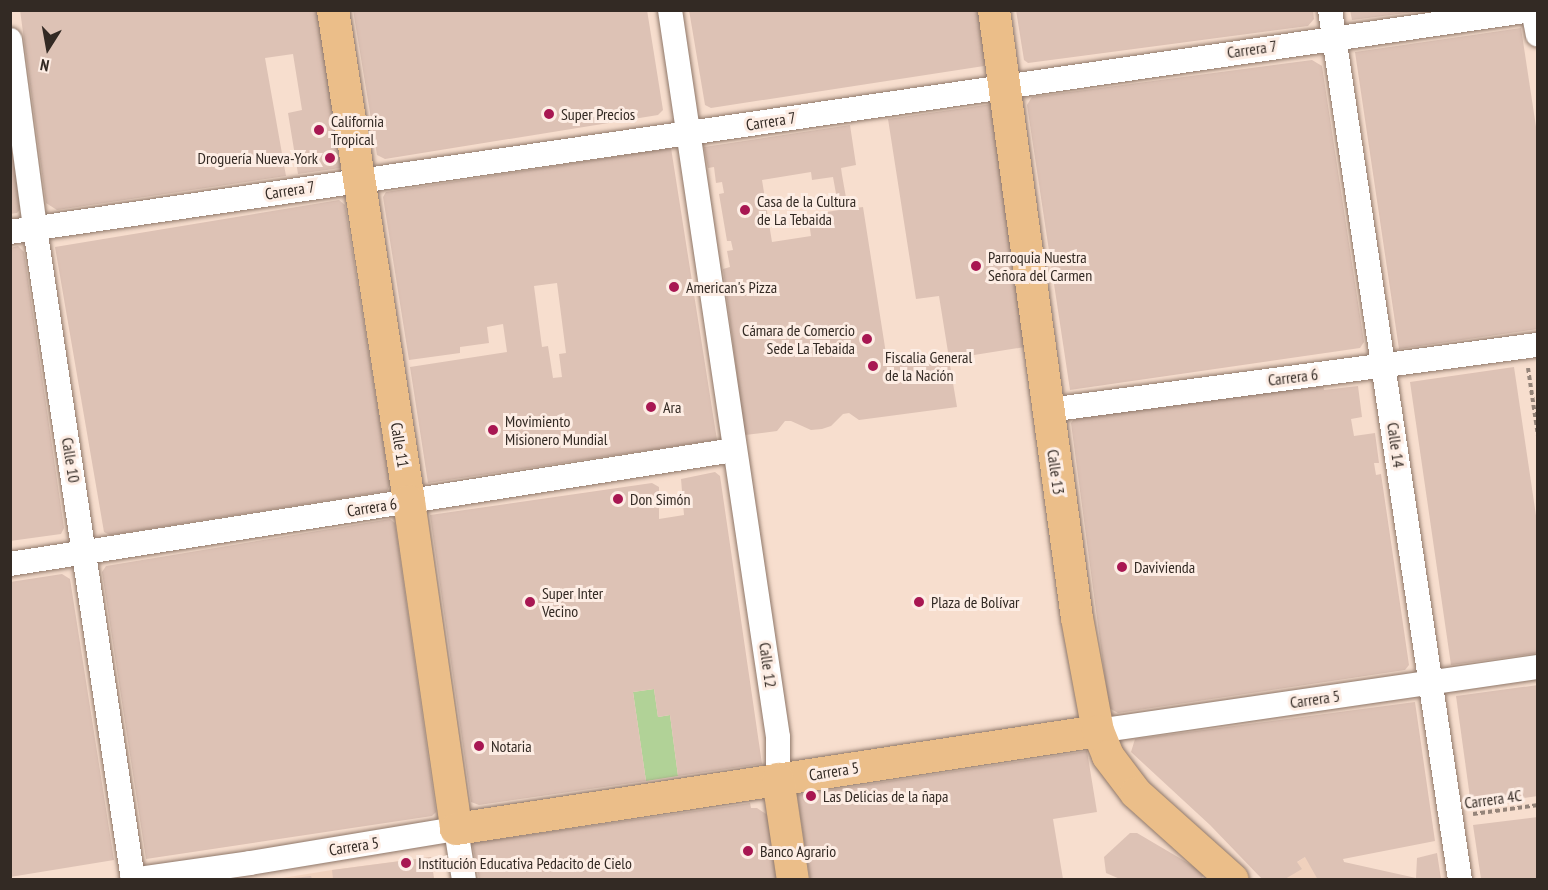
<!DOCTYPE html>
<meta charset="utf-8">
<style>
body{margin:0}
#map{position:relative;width:1548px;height:890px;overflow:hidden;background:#f7dece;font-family:"PT Sans Narrow",sans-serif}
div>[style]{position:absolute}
.built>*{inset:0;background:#f0d1bd}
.green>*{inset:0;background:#b1d297}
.building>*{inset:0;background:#ddc2b5}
.path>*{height:4px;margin-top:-2px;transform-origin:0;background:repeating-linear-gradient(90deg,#958479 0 4.5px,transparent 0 7.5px)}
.roads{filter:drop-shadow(0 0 2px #8e7769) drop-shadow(0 0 2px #8e7769)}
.minor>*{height:24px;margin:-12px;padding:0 12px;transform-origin:12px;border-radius:12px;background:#fff}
.major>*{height:32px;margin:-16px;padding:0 16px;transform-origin:16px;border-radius:16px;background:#ebbe89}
.dots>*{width:16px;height:16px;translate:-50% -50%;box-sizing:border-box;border:3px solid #fdede4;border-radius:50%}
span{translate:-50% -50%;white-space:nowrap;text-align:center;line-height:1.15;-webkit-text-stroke:6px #fdede4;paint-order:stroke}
.street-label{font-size:16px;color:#332a24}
.poi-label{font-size:16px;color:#332a24}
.left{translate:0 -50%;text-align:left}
.right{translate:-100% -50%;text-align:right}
.frame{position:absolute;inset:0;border:12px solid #332a24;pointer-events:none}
.north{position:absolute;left:18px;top:18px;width:60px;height:60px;-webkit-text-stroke:4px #fdede4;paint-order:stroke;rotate:191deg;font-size:16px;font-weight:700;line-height:24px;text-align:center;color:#332a24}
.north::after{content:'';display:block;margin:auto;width:21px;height:27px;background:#332a24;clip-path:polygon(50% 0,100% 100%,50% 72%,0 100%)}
</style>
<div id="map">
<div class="built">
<div style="clip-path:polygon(1284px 837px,1335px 840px,1348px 872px,1347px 879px,1271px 880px,1305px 857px)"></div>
<div style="clip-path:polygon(431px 857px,434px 879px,270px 880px,332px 870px)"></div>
</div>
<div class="green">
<div style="clip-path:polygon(654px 689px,658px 717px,670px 715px,678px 776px,646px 781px,633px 692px)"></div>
</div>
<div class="building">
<div style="clip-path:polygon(20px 10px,319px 10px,343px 163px,340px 168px,298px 174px,288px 113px,302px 110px,293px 54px,265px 58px,286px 176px,57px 210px,46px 203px)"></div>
<div style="clip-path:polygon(353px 10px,647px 10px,663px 110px,658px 115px,385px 159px,377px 155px)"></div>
<div style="clip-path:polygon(689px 10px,982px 10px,990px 60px,984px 66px,711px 108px,705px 105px)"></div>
<div style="clip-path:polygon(1016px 10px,1313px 10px,1314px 19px,1308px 26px,1028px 63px,1024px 60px)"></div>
<div style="clip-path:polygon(1350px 10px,1413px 10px,1414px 12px,1352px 20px)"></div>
<div style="clip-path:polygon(1521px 28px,1538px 140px,1538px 329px,1399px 349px,1355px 52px)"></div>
<div style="clip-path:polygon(1312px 60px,1322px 66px,1364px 342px,1360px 348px,1070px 390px,1027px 105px,1032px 97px)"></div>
<div style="clip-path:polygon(evenodd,992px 104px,1031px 346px,949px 359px,957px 407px,859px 420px,849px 413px,843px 414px,831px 426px,822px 429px,811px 430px,791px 421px,785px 421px,777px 431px,745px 435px,723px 269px,730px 267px,727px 251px,733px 250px,731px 241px,727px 241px,719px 194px,724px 193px,722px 182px,716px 183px,714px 167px,708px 168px,704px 147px,850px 125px,856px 165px,841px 168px,842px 175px,848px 209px,863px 207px,887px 360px,948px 352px,939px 296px,916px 299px,888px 119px,992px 104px,811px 172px,812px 180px,833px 177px,839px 210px,808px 215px,811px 236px,772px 242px,762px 180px,811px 172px)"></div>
<div style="clip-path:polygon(10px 140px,22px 207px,17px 213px,10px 214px)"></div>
<div style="clip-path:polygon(evenodd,671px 148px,717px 440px,428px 483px,410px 367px,507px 352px,503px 324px,487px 327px,489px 343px,460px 347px,460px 353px,409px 360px,383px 197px,386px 192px,671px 148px,557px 283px,566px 353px,559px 354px,562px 377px,553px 378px,548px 346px,542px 347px,534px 286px,557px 283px)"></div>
<div style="clip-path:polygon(339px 200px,345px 205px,390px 485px,387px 491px,110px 535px,104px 532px,55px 247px)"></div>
<div style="clip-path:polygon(18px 246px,24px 252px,64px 528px,61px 534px,10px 541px,10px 248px)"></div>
<div style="clip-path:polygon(1514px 367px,1538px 529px,1538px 653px,1451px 665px,1410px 382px)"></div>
<div style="clip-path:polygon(1323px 383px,1324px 390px,1358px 386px,1362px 417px,1351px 419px,1354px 436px,1375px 433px,1379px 463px,1374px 463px,1376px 475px,1381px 474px,1409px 665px,1405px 670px,1118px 713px,1109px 708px,1071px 423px,1074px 419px)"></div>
<div style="clip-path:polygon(715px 472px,720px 476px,762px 764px,678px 776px,670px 715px,658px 717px,654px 689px,633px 692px,646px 781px,479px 805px,471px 802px,430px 515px,652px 483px,659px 487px,659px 519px,684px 515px,681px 479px)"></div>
<div style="clip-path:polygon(390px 519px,395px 523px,436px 812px,432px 816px,146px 859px,102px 572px,106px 566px)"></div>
<div style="clip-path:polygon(62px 574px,70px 579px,114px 860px,10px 877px,10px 582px)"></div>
<div style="clip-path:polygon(1538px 685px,1538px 796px,1471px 805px,1456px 696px)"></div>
<div style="clip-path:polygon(1415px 702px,1435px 841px,1343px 859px,1344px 862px,1416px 878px,1417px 858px,1437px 853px,1441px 879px,1318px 880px,1305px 857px,1297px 862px,1302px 869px,1285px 879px,1262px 879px,1210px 825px,1131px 752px,1135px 739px)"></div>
<div style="clip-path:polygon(1087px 751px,1097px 812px,1053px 819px,1063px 879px,810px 879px,797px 795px)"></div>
<div style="clip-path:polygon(750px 803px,751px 808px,757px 808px,769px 816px,781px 879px,479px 879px,472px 843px)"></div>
<div style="clip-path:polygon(1538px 817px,1538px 879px,1481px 879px,1473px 825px)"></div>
<div style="clip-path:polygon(1130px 833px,1137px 833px,1205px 873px,1201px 879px,1120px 879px,1106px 873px,1104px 857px)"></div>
<div style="clip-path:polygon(431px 857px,434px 879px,333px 879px,332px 870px)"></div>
<div style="clip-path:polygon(311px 876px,312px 879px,294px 879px,294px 878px)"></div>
</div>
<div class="path">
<div style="left:1528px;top:368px;width:69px;rotate:81.6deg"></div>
<div style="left:1473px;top:814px;width:66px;rotate:-7.9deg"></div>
</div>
<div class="roads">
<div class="minor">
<div style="left:670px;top:10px;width:735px;rotate:81.55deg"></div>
<div style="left:778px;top:737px;width:42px;rotate:90deg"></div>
<div style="left:1330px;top:10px;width:880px;rotate:81.5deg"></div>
<div style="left:1533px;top:10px;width:25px;rotate:79deg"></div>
<div style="left:10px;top:40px;width:190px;rotate:82.4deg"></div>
<div style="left:35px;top:228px;width:659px;rotate:81.45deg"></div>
<div style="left:10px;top:232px;width:1537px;rotate:-8.3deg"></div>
<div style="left:1049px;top:410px;width:493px;rotate:-7.6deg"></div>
<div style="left:10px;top:564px;width:733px;rotate:-8.95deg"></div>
<div style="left:1098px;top:731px;width:445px;rotate:-8.3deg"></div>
<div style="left:132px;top:880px;width:119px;rotate:-8.2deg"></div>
<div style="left:250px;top:863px;width:209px;rotate:-9.4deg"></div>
<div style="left:456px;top:829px;width:52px;rotate:81.1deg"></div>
</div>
<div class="major">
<div style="left:333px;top:10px;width:497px;rotate:81.2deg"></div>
<div style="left:409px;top:501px;width:331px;rotate:81.8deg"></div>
<div style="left:456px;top:829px;width:649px;rotate:-8.68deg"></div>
<div style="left:994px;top:10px;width:614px;rotate:82.23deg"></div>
<div style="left:1077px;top:618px;width:115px;rotate:79.5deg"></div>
<div style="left:1098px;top:731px;width:27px;rotate:68deg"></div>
<div style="left:1108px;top:756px;width:46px;rotate:52.9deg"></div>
<div style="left:1136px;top:793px;width:130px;rotate:41.9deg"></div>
<div style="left:778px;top:779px;width:102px;rotate:81.6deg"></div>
</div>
</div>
<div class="dots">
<div style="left:549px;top:114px;background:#a81752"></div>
<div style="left:319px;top:130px;background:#a81752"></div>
<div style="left:330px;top:158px;background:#a81752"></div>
<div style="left:745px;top:210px;background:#a81752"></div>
<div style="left:976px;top:266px;background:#a81752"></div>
<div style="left:674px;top:287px;background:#a81752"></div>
<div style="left:867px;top:339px;background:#a81752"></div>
<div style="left:873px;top:366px;background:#a81752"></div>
<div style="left:651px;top:407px;background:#a81752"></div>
<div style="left:493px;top:430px;background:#a81752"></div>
<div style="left:618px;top:499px;background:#a81752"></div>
<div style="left:1122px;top:567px;background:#a81752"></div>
<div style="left:530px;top:602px;background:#a81752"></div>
<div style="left:919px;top:602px;background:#a81752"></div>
<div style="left:479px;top:746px;background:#a81752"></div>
<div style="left:811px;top:796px;background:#a81752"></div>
<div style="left:748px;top:851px;background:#a81752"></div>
<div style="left:406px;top:863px;background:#a81752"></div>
</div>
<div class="street-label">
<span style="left:1252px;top:49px;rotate:-8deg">Carrera 7</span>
<span style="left:771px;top:121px;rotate:-9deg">Carrera 7</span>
<span style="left:290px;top:190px;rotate:-9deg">Carrera 7</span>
<span style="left:1293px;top:377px;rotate:-7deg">Carrera 6</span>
<span style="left:400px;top:445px;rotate:81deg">Calle 11</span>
<span style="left:1396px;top:445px;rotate:82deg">Calle 14</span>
<span style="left:71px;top:460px;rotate:81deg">Calle 10</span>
<span style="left:1056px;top:472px;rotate:82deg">Calle 13</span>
<span style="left:372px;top:507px;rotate:-9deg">Carrera 6</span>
<span style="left:768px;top:665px;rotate:82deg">Calle 12</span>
<span style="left:1315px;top:699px;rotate:-8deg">Carrera 5</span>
<span style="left:834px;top:771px;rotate:-9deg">Carrera 5</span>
<span style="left:1493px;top:799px;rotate:-8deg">Carrera 4C</span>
<span style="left:354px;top:846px;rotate:-9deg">Carrera 5</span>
</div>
<div class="poi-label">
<span class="left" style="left:561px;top:114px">Super Precios</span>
<span class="left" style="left:331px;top:130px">California<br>Tropical</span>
<span class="right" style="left:318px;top:158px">Droguería Nueva-York</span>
<span class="left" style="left:757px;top:210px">Casa de la Cultura<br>de La Tebaida</span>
<span class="left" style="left:988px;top:266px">Parroquia Nuestra<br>Señora del Carmen</span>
<span class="left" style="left:686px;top:287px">American's Pizza</span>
<span class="right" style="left:855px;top:339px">Cámara de Comercio<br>Sede La Tebaida</span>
<span class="left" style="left:885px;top:366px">Fiscalia General<br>de la Nación</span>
<span class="left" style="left:663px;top:407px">Ara</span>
<span class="left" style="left:505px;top:430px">Movimiento<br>Misionero Mundial</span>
<span class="left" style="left:630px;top:499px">Don Simón</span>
<span class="left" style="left:1134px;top:567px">Davivienda</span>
<span class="left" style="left:542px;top:602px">Super Inter<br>Vecino</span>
<span class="left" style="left:931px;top:602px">Plaza de Bolívar</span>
<span class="left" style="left:491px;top:746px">Notaria</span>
<span class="left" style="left:823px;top:796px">Las Delicias de la ñapa</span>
<span class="left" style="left:760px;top:851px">Banco Agrario</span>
<span class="left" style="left:418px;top:863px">Institución Educativa Pedacito de Cielo</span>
</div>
<div class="frame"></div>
<div class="north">N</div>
</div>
